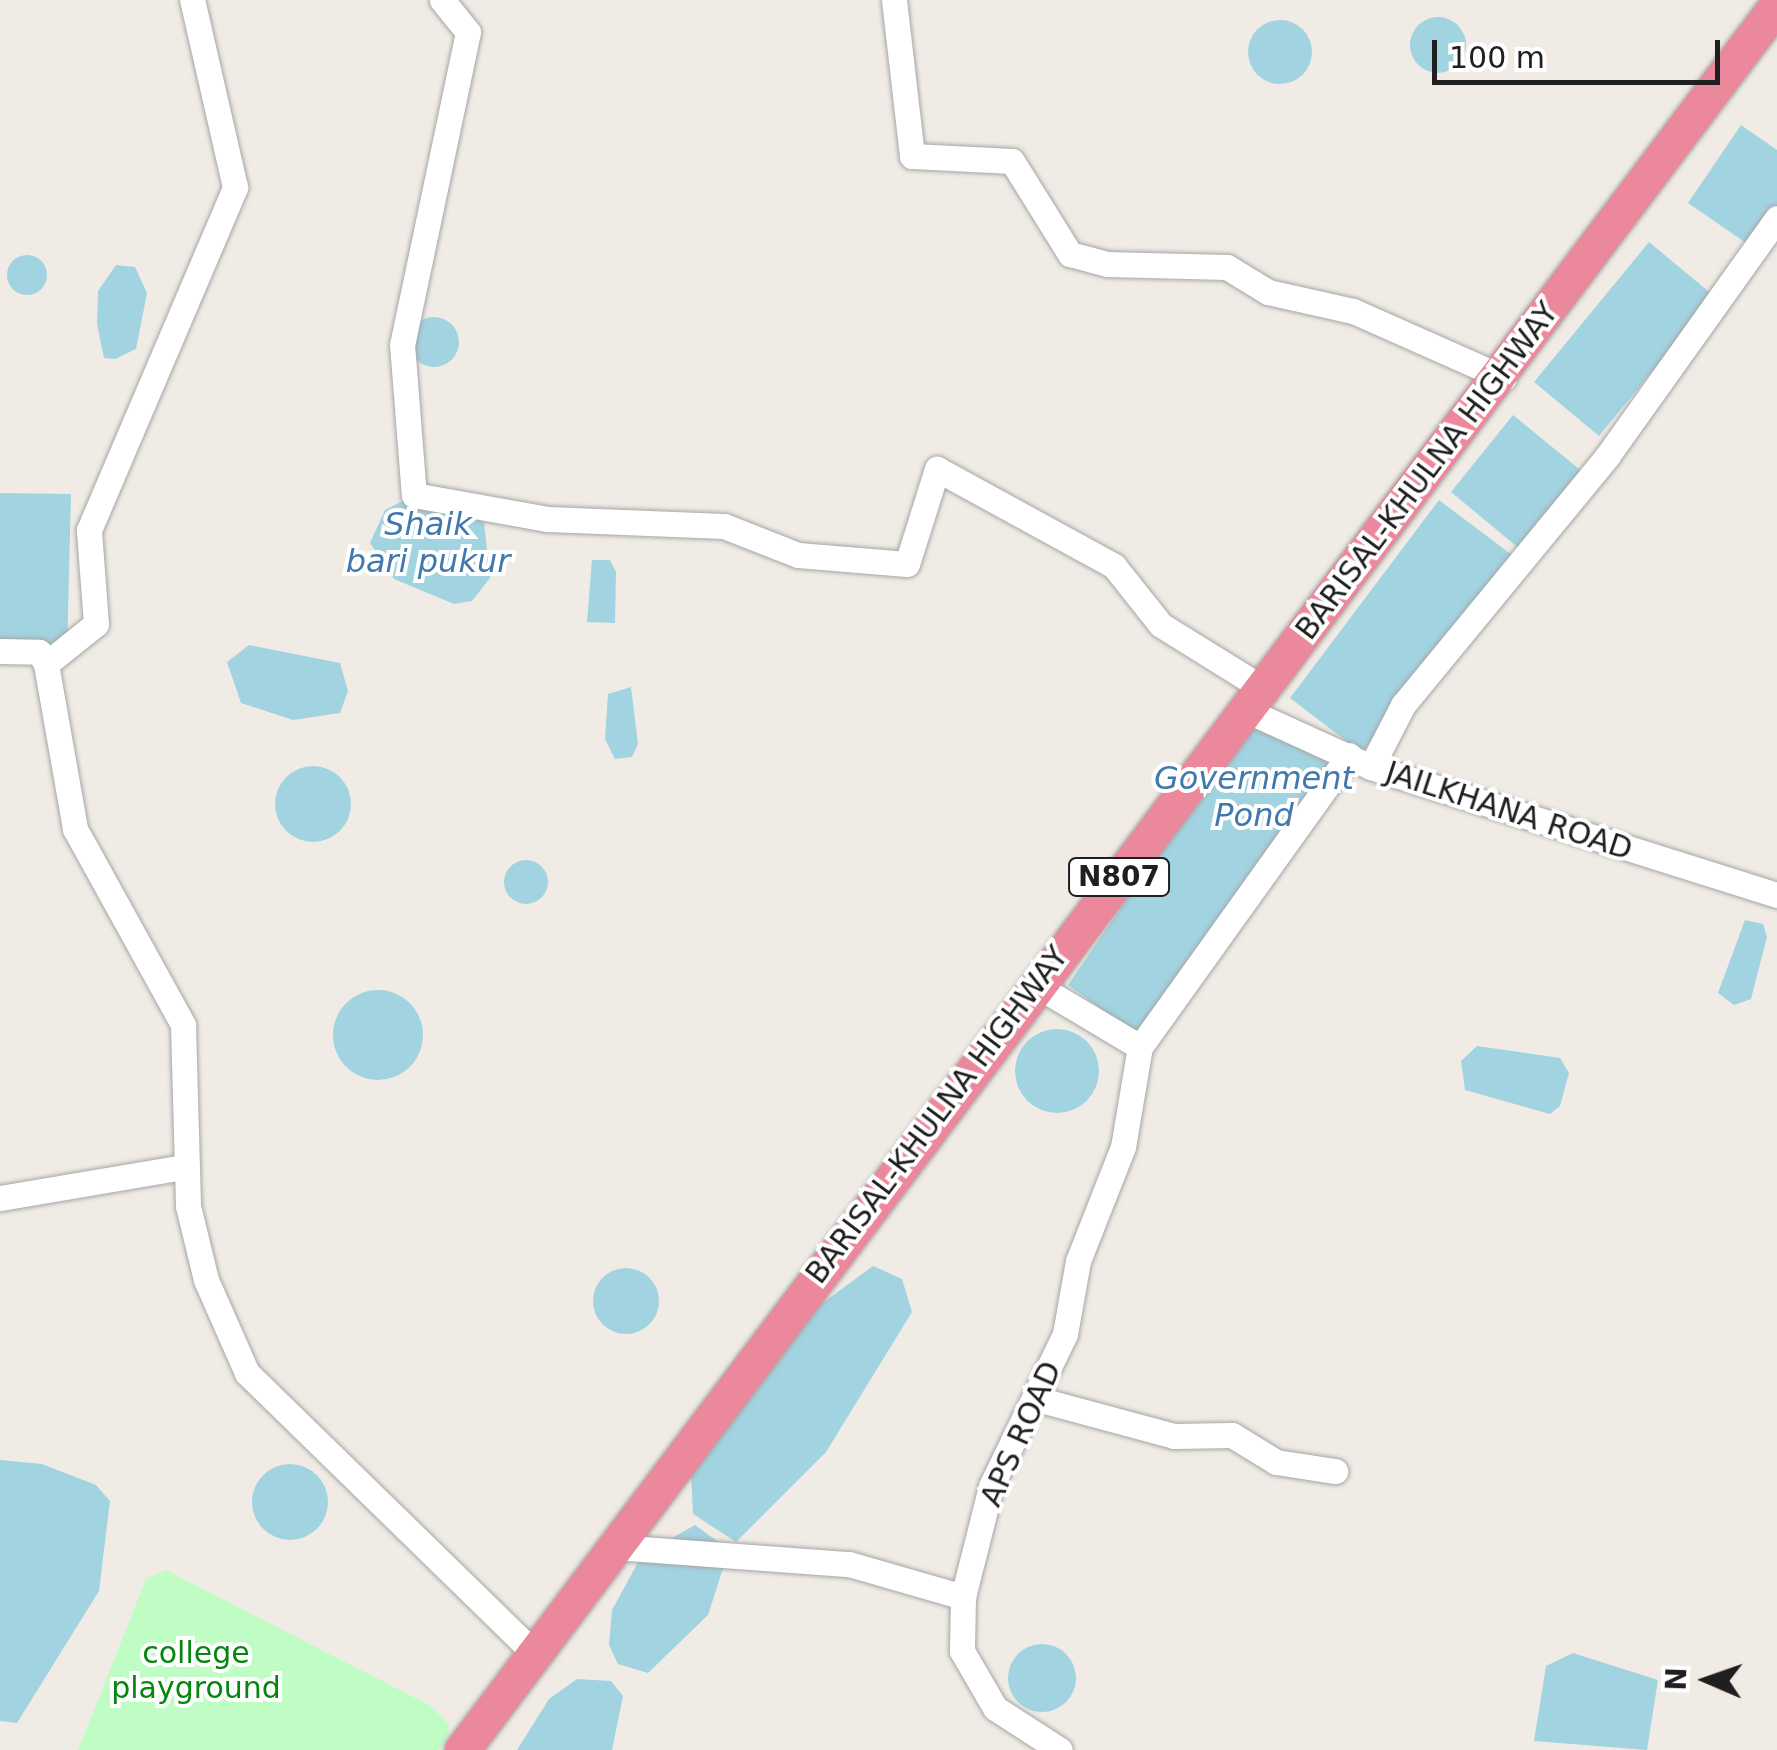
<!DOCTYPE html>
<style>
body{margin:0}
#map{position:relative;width:1777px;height:1750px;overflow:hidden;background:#f0ece5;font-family:"DejaVu Sans",sans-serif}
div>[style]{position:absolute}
.park>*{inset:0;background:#bffdc4}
.water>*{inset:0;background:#a2d3e1}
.round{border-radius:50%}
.roads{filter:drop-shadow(0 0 2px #a6a6a6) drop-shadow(0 0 2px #a6a6a6)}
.minor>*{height:25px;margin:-12.5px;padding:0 12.5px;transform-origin:12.5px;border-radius:12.5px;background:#fff}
.highway>*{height:35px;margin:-17.5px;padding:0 17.5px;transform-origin:17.5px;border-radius:17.5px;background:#ec889b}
span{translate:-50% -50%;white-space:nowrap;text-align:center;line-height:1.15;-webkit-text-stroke:8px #fff;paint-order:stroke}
.shield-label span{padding:2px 8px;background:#fff;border:2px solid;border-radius:8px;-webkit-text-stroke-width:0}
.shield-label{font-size:28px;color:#1f1f1f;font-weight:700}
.street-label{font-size:30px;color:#1f1f1f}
.park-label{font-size:30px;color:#05860e}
.water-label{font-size:32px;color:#4279ad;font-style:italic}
.north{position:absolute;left:1657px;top:1630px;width:100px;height:100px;-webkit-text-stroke:8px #fff;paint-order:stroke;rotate:272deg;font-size:28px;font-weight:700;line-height:40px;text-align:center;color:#1f1f1f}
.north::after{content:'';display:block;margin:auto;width:35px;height:45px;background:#1f1f1f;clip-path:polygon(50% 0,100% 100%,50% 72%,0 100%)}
.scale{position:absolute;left:1432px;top:40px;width:288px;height:45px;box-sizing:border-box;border:5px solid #1f1f1f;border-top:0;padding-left:12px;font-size:30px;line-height:35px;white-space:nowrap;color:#1f1f1f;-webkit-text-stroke:8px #fff;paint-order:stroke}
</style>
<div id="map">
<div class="park">
<div style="clip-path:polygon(166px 1570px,431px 1706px,449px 1725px,448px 1738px,438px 1750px,78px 1750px,146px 1579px)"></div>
</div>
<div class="water">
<div class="round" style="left:1410px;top:17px;width:56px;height:56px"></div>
<div class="round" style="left:1248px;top:20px;width:64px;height:64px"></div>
<div style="clip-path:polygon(1741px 125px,1777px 150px,1777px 232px,1762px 254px,1688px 203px)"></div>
<div style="clip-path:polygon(1649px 242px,1714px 296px,1599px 436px,1534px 382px)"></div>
<div class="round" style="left:7px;top:255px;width:40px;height:40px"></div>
<div style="clip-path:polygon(116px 265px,135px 267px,147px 293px,136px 349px,115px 359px,104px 358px,97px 324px,98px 291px)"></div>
<div class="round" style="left:409px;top:317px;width:50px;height:50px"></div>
<div style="clip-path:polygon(1513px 415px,1584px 473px,1521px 550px,1451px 492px)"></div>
<div style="clip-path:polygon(0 493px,71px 494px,67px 655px,0 653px)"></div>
<div style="clip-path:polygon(414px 495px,484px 522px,490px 578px,472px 601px,454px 604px,394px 579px,370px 543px,385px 510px)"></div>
<div style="clip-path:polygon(1439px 500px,1512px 555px,1362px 753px,1290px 698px)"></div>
<div style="clip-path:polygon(592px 560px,610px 560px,616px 572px,615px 623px,587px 622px)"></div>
<div style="clip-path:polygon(249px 645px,340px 663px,348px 691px,340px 713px,293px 720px,241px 703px,227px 662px)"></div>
<div style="clip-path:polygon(631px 687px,638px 744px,632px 757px,615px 759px,605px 739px,608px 694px)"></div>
<div style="clip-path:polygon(1248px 722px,1335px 766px,1142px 1038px,1068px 985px)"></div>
<div class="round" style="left:275px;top:766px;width:76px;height:76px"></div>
<div class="round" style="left:504px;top:860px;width:44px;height:44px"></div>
<div style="clip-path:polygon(1745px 920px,1763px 924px,1767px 937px,1751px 999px,1734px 1005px,1718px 993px)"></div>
<div class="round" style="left:333px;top:990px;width:90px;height:90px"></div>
<div class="round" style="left:1015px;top:1029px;width:84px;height:84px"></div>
<div style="clip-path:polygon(1477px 1046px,1560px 1058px,1569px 1073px,1560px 1106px,1550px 1114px,1465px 1090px,1461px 1061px)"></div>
<div style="clip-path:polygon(873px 1266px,902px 1279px,912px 1312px,826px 1452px,736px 1542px,693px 1514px,691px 1474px,813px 1310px)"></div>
<div class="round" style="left:593px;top:1268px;width:66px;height:66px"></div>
<div style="clip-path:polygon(0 1460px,42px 1464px,96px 1485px,110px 1501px,99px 1591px,17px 1723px,0 1721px)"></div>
<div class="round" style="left:252px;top:1464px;width:76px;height:76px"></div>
<div style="clip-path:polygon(695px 1525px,721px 1544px,725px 1562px,708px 1615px,648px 1673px,618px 1664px,609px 1645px,612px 1610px,642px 1555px)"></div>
<div class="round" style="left:1008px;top:1644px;width:68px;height:68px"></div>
<div style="clip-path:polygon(1573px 1653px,1658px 1680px,1647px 1750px,1534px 1741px,1546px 1666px)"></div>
<div style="clip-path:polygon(577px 1679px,611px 1681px,623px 1696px,612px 1750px,517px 1750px,549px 1699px)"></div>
</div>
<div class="roads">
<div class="minor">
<div style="left:442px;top:0;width:41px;rotate:50.9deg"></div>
<div style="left:468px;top:32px;width:319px;rotate:101.9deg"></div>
<div style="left:402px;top:344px;width:151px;rotate:85.5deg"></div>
<div style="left:414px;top:495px;width:136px;rotate:10.2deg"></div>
<div style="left:548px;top:519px;width:176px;rotate:2.3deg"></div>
<div style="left:724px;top:526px;width:79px;rotate:21.4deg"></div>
<div style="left:798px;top:555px;width:109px;rotate:4.7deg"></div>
<div style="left:907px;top:564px;width:100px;rotate:-72.5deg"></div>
<div style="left:937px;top:469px;width:202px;rotate:28.7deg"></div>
<div style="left:1114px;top:566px;width:75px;rotate:51.5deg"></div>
<div style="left:1161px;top:625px;width:121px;rotate:31.9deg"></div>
<div style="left:894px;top:0;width:157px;rotate:83.4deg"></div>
<div style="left:912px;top:156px;width:100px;rotate:2.9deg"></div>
<div style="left:1012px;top:161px;width:110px;rotate:58.1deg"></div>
<div style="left:1070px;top:254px;width:38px;rotate:15deg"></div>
<div style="left:1107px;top:264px;width:120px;rotate:1.4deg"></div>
<div style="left:1227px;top:267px;width:48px;rotate:31.4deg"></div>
<div style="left:1268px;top:292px;width:87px;rotate:12.6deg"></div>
<div style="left:1353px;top:311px;width:165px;rotate:23.9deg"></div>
<div style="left:0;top:651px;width:39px;rotate:1deg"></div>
<div style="left:39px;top:652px;width:14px;rotate:60deg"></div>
<div style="left:46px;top:664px;width:168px;rotate:80deg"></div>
<div style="left:75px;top:829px;width:224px;rotate:61.1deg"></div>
<div style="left:183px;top:1025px;width:181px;rotate:88.4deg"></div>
<div style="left:188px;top:1206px;width:76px;rotate:76.3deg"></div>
<div style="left:206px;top:1280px;width:102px;rotate:66.2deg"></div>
<div style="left:247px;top:1373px;width:401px;rotate:44.3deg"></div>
<div style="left:46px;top:664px;width:64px;rotate:-38.7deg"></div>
<div style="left:96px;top:624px;width:94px;rotate:-94.3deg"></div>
<div style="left:89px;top:530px;width:373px;rotate:-66.9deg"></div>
<div style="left:235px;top:187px;width:192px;rotate:-102.9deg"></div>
<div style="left:1248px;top:711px;width:135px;rotate:24.5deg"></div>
<div style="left:1371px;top:767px;width:426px;rotate:17.5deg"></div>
<div style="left:1371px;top:767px;width:70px;rotate:-62.7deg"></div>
<div style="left:1403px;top:705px;width:323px;rotate:-50.6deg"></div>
<div style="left:1608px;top:455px;width:291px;rotate:-54.5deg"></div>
<div style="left:1034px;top:984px;width:123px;rotate:30.7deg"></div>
<div style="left:0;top:1198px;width:187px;rotate:-9.6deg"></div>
<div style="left:1037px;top:1399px;width:142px;rotate:15.1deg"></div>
<div style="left:1174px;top:1436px;width:58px;rotate:-1deg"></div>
<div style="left:1232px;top:1435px;width:52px;rotate:31.5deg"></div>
<div style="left:1276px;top:1462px;width:60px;rotate:8.7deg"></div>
<div style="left:615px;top:1547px;width:235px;rotate:4.2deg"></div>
<div style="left:849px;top:1564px;width:119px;rotate:16.1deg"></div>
<div style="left:963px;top:1597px;width:114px;rotate:-75.8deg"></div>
<div style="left:991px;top:1486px;width:169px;rotate:-64deg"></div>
<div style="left:1065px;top:1334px;width:74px;rotate:-79.9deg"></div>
<div style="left:1078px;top:1261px;width:123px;rotate:-68.5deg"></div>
<div style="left:1123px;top:1147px;width:101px;rotate:-80.4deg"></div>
<div style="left:1140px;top:1047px;width:359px;rotate:-54.4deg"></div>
<div style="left:963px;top:1597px;width:54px;rotate:91.1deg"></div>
<div style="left:962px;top:1651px;width:66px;rotate:59.9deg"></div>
<div style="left:995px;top:1708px;width:77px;rotate:32.9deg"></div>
</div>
<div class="highway">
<div style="left:462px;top:1750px;width:2185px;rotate:-53deg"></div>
</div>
</div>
<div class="shield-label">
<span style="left:1119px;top:877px">N807</span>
</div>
<div class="street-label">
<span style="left:1427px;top:471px;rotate:-53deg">BARISAL-KHULNA HIGHWAY</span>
<span style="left:1509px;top:811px;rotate:18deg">JAILKHANA ROAD</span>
<span style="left:937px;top:1115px;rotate:-53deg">BARISAL-KHULNA HIGHWAY</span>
<span style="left:1021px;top:1434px;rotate:-66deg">APS ROAD</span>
</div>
<div class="park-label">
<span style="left:196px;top:1670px">college<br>playground</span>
</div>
<div class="water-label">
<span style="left:428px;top:543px">Shaik<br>bari pukur</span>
<span style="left:1254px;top:797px">Government<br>Pond</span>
</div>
<div class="north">N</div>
<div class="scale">100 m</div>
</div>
